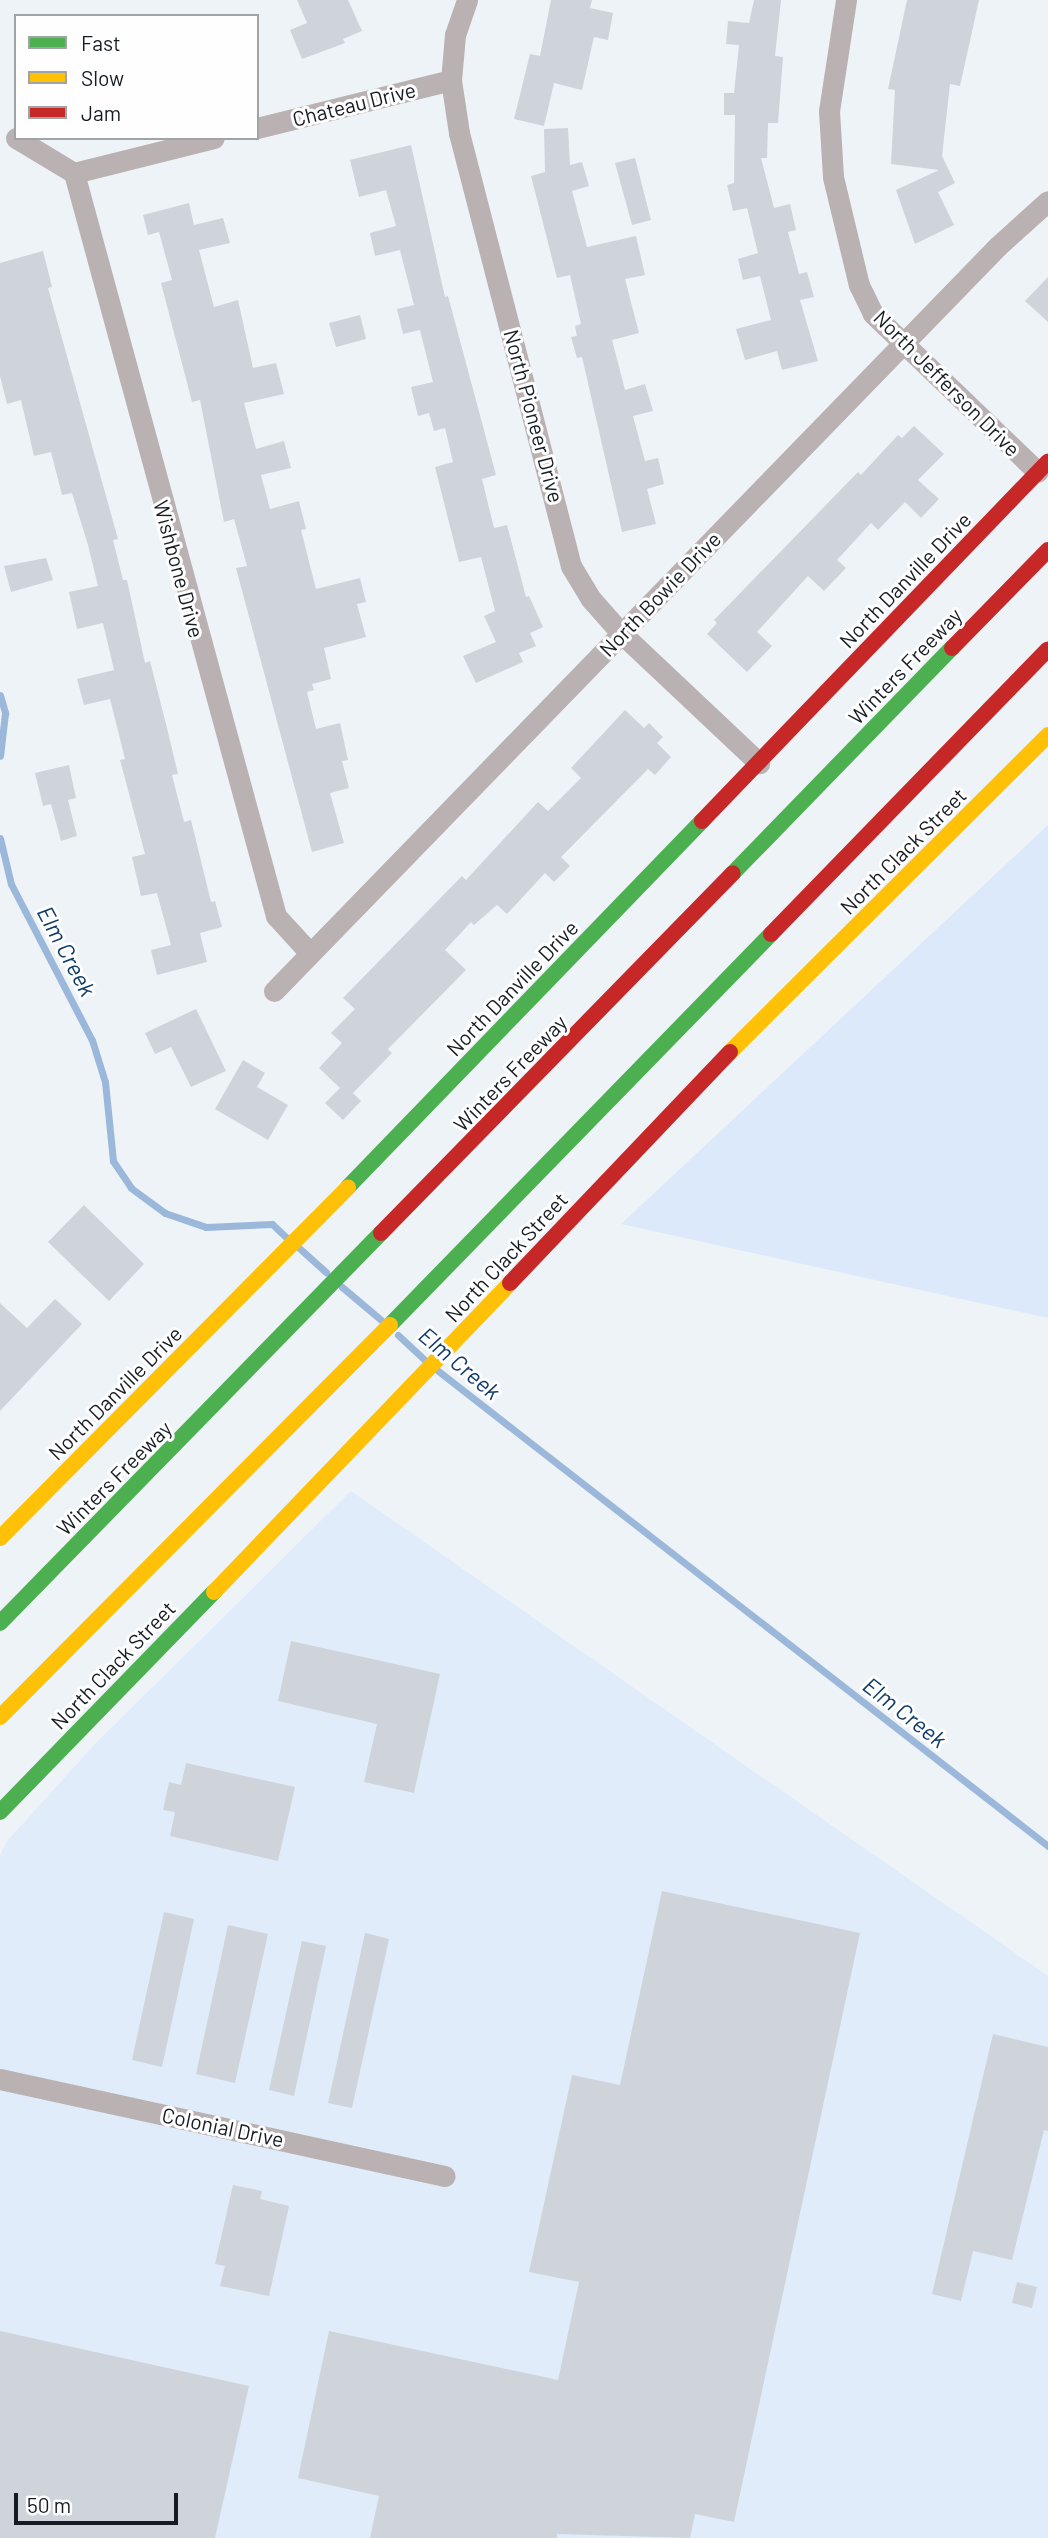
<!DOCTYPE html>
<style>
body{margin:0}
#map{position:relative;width:1048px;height:2538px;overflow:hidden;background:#eef3f8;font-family:Barlow,sans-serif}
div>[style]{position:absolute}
.built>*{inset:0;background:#e0ecfa}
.green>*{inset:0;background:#dbe9fa}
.stream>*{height:7px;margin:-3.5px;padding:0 3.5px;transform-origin:3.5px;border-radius:3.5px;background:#9bb8db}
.building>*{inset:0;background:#ced4da}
.street>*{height:21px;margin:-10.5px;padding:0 10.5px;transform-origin:10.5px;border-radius:10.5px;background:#bab1b2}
.fast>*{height:16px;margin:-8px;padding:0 8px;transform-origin:8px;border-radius:8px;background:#4caf50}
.slow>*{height:16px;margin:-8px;padding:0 8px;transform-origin:8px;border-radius:8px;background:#ffc107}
.jam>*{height:16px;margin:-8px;padding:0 8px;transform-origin:8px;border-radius:8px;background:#c62828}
span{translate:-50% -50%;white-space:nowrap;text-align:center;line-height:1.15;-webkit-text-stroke:6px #fefefe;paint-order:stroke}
.street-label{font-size:21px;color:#161c23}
.water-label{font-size:23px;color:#0f3a67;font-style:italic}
.legend{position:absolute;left:14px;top:14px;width:245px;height:126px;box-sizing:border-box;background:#fefefe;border:2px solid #a1a4a6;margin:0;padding:9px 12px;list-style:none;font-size:21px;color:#161c23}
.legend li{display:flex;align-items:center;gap:14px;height:35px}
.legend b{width:35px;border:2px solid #a1a4a6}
.scale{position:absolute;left:14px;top:2493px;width:164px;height:32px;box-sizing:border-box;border:4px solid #161c23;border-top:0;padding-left:9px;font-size:21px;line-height:24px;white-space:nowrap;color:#161c23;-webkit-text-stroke:5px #fefefe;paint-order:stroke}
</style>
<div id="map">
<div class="built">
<div style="clip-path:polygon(351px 1491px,1048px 1976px,1048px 2538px,0 2538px,0 1855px,8px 1840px,96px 1743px)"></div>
</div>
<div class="green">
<div style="clip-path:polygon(1048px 825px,1048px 1318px,621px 1224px)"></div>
</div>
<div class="stream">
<div style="left:0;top:695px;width:19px;rotate:74deg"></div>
<div style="left:5px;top:713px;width:43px;rotate:96.6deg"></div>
<div style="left:0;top:838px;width:47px;rotate:76.6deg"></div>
<div style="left:11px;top:884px;width:176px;rotate:62.6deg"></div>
<div style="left:92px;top:1040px;width:44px;rotate:72.8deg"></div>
<div style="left:105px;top:1082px;width:79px;rotate:84.2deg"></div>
<div style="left:113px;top:1161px;width:32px;rotate:56deg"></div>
<div style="left:131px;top:1188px;width:42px;rotate:36.3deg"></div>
<div style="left:165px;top:1213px;width:43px;rotate:18.9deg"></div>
<div style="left:206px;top:1227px;width:66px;rotate:-2.6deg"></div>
<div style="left:272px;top:1224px;width:19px;rotate:43deg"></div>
<div style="left:298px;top:1247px;width:38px;rotate:42deg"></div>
<div style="left:342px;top:1287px;width:51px;rotate:40.2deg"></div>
<div style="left:398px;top:1335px;width:37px;rotate:43deg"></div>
<div style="left:437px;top:1370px;width:775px;rotate:37.92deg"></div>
</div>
<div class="building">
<div style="clip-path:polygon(297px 0,348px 0,362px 31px,343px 39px,345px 43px,302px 59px,290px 30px,307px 23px)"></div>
<div style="clip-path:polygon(551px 0,592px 0,590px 8px,613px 13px,608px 40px,594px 37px,582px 90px,554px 83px,544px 126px,514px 119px,530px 54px,540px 56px)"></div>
<div style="clip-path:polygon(754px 0,781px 0,775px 56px,783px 57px,778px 123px,768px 123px,767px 158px,761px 158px,774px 208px,790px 204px,796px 230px,788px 232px,799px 274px,807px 272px,814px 297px,800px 300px,818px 361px,782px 370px,777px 351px,745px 360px,736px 329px,771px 320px,760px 276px,743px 280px,738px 259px,758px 253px,747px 208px,733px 211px,727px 185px,734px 183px,735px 115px,724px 115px,724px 93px,734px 93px,739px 45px,726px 44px,728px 21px,749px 23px)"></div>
<div style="clip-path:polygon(907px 0,979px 0,960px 86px,950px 84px,942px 156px,955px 183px,938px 192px,954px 225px,915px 244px,896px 190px,939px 170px,891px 164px,895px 90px,888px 89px)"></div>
<div style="clip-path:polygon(568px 128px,570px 165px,582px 162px,589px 186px,572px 191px,587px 247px,636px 236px,645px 275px,625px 279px,639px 333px,612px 340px,625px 390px,645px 384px,653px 411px,633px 416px,645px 461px,658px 458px,664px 484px,647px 489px,656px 524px,622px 532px,582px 357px,577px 358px,571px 337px,577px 336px,575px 326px,581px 324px,570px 275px,557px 278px,531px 176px,545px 172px,544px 129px)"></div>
<div style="clip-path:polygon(411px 145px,445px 297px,448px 296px,496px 475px,482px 479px,494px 528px,507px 525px,526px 597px,529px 596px,543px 627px,530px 633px,536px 646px,519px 653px,523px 662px,476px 683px,463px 656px,496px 642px,484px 616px,495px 611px,481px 557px,459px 562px,435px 467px,453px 462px,445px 428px,434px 431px,429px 413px,418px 416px,411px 387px,433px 382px,420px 330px,403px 334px,397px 309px,414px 305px,400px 250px,375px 256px,370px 233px,396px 226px,386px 190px,359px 197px,350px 160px)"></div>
<div style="clip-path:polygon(635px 158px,651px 220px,632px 225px,615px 163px)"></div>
<div style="clip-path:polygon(189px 203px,194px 225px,223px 218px,230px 243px,199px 250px,214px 307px,238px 300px,253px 368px,276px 363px,284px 394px,244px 403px,256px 449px,284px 441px,291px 468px,261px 475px,270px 509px,299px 501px,306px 529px,301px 530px,316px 589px,360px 578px,366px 602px,357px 604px,366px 637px,324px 648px,331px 679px,312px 684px,314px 690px,307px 692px,316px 729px,340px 723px,348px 760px,342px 761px,349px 788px,330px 793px,344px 843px,312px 852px,236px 568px,247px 566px,234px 519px,224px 522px,200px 400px,192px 402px,161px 283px,172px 280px,159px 232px,148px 235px,143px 215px)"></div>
<div style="clip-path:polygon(43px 251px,52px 287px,48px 288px,118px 539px,113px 540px,123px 580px,127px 580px,145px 663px,150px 661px,168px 732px,178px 774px,172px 775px,184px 822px,191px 820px,211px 902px,215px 901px,222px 927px,200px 933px,207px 962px,157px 975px,151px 950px,171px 945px,157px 893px,141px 896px,132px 857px,145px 854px,120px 760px,125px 759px,110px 699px,84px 705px,77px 679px,114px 670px,103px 623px,77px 629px,69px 592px,98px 586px,88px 545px,72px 493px,62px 495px,51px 452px,34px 456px,21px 400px,7px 404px,0 376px,0 263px)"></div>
<div style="clip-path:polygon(1048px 277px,1048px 322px,1025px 301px)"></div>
<div style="clip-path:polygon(360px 315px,366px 339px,336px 347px,329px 323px)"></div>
<div style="clip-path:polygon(914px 426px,944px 454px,918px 480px,939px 499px,921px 518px,905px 502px,878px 530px,871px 523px,837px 560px,846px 568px,824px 591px,808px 576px,757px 632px,772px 646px,747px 672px,707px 634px,717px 623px,714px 620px,858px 472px,861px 475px,898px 435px,902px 438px)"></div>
<div style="clip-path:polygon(46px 558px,53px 580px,11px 592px,4px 566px)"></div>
<div style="clip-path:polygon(625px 710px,644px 728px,649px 723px,663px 737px,657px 743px,671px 757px,655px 775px,648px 769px,561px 857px,570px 866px,554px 882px,545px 873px,507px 914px,497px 905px,474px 925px,471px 922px,445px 950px,466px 970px,388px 1049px,392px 1053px,353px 1093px,361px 1101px,343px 1120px,325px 1103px,340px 1088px,319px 1068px,342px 1043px,331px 1033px,355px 1009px,343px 998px,462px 876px,466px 880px,538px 802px,548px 811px,581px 778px,571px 768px)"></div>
<div style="clip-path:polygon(69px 765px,76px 798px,68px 800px,77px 836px,61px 841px,51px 804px,43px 806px,35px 773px)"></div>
<div style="clip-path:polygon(196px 1009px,226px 1071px,191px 1087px,171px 1047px,155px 1054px,145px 1033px)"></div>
<div style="clip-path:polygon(243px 1060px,265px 1073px,257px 1087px,288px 1105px,268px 1140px,215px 1109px)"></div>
<div style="clip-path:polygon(84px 1205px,144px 1264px,109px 1301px,48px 1242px)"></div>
<div style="clip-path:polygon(55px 1299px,82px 1324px,0 1411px,0 1303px,27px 1328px)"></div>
<div style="clip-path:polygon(291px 1641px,440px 1674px,414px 1793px,364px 1782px,377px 1724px,278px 1701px)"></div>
<div style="clip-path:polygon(186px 1763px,295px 1787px,278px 1861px,170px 1836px,175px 1812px,163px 1810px,169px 1782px,181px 1785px)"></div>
<div style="clip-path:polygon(662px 1891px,860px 1933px,734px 2522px,695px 2514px,690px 2538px,557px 2534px,557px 2538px,370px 2538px,379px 2496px,298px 2478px,329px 2331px,558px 2380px,579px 2282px,529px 2272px,572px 2075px,620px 2085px)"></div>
<div style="clip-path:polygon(164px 1912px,194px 1919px,162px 2067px,132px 2060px)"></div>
<div style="clip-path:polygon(228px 1925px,268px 1934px,235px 2083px,196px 2074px)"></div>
<div style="clip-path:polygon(365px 1933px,389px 1939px,352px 2108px,328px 2103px)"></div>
<div style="clip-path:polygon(302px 1941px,326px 1946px,294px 2096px,269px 2090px)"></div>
<div style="clip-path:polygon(993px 2034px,1048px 2047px,1048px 2131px,1044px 2130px,1012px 2260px,973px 2251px,961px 2301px,932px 2294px)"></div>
<div style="clip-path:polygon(233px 2185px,262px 2191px,260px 2199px,289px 2206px,269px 2296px,220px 2286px,225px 2266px,215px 2264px)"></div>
<div style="clip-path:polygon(1017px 2282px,1037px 2287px,1032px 2308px,1012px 2303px)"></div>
<div style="clip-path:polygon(0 2331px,249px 2386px,215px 2538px,0 2538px)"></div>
</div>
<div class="street">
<div style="left:467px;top:0;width:37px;rotate:109deg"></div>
<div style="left:455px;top:35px;width:45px;rotate:95.1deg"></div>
<div style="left:451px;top:80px;width:54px;rotate:81.4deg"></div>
<div style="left:459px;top:133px;width:447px;rotate:75.5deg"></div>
<div style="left:571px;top:566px;width:39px;rotate:59deg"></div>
<div style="left:591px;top:599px;width:45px;rotate:48.6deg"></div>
<div style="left:621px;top:633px;width:190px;rotate:43.3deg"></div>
<div style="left:846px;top:0;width:112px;rotate:98.7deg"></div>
<div style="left:829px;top:111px;width:66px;rotate:86.5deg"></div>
<div style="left:833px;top:177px;width:111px;rotate:76.5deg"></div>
<div style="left:859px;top:285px;width:32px;rotate:64deg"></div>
<div style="left:873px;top:314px;width:228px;rotate:43.8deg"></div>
<div style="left:257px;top:128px;width:200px;rotate:-13.9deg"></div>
<div style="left:16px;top:138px;width:68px;rotate:31.1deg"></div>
<div style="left:74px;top:173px;width:770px;rotate:74.79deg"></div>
<div style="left:276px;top:916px;width:49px;rotate:47.5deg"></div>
<div style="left:74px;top:173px;width:144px;rotate:-14deg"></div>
<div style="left:274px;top:991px;width:1039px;rotate:-45.82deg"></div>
<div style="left:998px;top:246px;width:67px;rotate:-42deg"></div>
<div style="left:0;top:2079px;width:455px;rotate:12.3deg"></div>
</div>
<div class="fast">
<div style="left:733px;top:873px;width:314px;rotate:-45.8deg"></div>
<div style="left:348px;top:1187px;width:509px;rotate:-45.95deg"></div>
<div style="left:390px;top:1325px;width:546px;rotate:-45.74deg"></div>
<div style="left:0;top:1623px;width:545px;rotate:-45.67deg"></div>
<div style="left:0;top:1812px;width:307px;rotate:-45.8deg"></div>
</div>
<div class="slow">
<div style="left:730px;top:1052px;width:449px;rotate:-44.9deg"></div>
<div style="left:0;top:1538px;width:494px;rotate:-45.2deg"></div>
<div style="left:214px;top:1592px;width:428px;rotate:-46.2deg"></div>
<div style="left:0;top:1717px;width:553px;rotate:-45.15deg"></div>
</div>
<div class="jam">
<div style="left:952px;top:648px;width:137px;rotate:-45.6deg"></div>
<div style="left:702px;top:821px;width:499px;rotate:-46.1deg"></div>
<div style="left:771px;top:934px;width:397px;rotate:-45.8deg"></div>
<div style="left:381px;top:1233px;width:503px;rotate:-45.64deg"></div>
<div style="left:510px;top:1283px;width:319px;rotate:-46.4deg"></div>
</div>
<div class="street-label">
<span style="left:354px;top:104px;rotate:-14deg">Chateau Drive</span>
<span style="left:947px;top:383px;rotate:45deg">North Jefferson Drive</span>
<span style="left:534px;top:416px;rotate:75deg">North Pioneer Drive</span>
<span style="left:179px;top:569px;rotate:75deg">Wishbone Drive</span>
<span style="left:905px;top:580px;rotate:-46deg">North Danville Drive</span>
<span style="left:660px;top:594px;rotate:-46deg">North Bowie Drive</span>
<span style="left:905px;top:666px;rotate:-46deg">Winters Freeway</span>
<span style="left:903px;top:851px;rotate:-45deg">North Clack Street</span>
<span style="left:512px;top:988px;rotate:-46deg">North Danville Drive</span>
<span style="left:510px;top:1073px;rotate:-46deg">Winters Freeway</span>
<span style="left:506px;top:1257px;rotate:-47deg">North Clack Street</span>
<span style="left:115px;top:1393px;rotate:-45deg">North Danville Drive</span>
<span style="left:114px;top:1478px;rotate:-45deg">Winters Freeway</span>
<span style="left:113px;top:1665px;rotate:-46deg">North Clack Street</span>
<span style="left:223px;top:2127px;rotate:12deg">Colonial Drive</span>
</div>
<div class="water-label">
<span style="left:67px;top:951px;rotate:62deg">Elm Creek</span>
<span style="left:460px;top:1363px;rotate:40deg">Elm Creek</span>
<span style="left:905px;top:1712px;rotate:38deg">Elm Creek</span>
</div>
<ul class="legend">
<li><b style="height:9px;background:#4caf50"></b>Fast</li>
<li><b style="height:9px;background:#ffc107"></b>Slow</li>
<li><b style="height:9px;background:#c62828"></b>Jam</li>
</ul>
<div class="scale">50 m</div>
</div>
